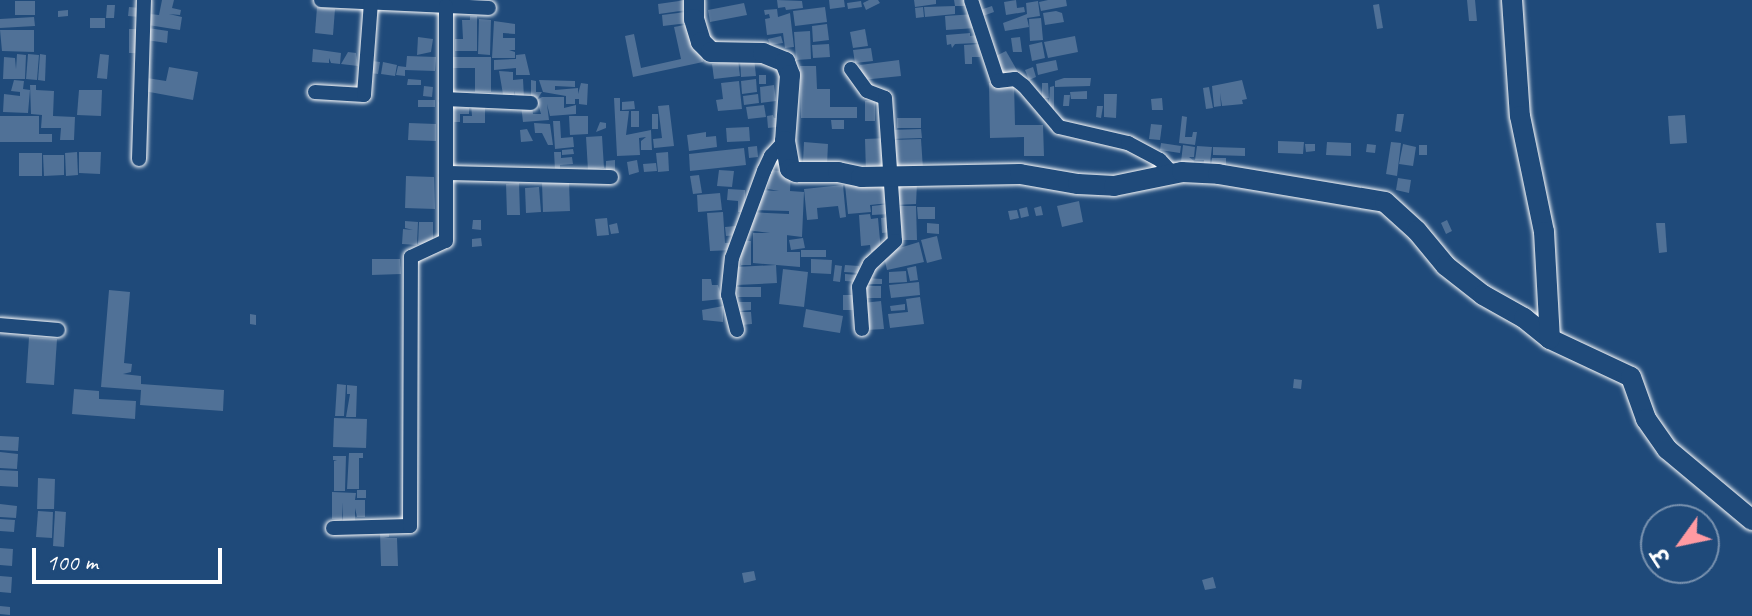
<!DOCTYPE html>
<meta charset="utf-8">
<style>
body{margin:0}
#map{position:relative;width:1752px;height:616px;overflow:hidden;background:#1f4a7a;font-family:Caveat,"Playpen Sans Deva",sans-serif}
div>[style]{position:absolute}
.building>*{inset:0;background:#507197}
.roads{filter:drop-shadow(0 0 2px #fff) drop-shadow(0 0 2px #fff)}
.street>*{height:14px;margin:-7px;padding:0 7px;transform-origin:7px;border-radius:7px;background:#1f4a7a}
.secondary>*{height:20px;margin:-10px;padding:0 10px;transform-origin:10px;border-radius:10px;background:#1f4a7a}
span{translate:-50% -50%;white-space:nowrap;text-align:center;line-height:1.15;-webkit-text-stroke:7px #1f4a7a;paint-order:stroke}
.north{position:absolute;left:1640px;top:504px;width:80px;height:80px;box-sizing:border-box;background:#1f4a7a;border:2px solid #7992af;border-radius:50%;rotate:237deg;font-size:22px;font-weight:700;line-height:32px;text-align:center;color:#fff}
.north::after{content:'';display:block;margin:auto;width:28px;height:36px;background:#ff9aa2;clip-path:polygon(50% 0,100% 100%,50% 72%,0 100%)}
.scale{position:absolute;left:32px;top:548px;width:190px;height:36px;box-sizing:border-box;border:4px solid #fff;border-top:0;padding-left:10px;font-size:24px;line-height:28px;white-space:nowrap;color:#fff;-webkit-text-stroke:6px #1f4a7a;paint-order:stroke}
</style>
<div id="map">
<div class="building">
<div style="clip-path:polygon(162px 0,174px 0,172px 8px,181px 10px,180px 15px,169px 14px,182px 17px,180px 30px,148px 25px,150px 14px,159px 15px)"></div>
<div style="clip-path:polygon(686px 0,687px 10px,659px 14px,658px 4px)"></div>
<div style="clip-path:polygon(777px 0,802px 1px,803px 8px,786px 10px,785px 7px,778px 8px)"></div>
<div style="clip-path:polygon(829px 0,844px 0,845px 7px,830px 9px)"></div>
<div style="clip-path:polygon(869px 0,878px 0,880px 3px,866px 10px,863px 3px)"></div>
<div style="clip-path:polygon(914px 0,936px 0,936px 4px,915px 7px)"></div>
<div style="clip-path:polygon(954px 0,967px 0,968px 6px,955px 6px,955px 14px,925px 17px,924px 7px,955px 6px)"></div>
<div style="clip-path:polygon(1016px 0,1017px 8px,1024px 7px,1025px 12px,1006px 15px,1004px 2px)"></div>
<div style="clip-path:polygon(1048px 0,1066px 0,1067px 6px,1041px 11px,1039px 2px)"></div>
<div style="clip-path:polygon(1467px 0,1475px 0,1477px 21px,1469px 21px)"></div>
<div style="clip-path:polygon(15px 1px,35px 1px,35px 15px,15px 15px)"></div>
<div style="clip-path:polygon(861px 1px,862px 7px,848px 9px,847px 3px)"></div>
<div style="clip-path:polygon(1038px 1px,1040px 16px,1027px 18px,1029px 27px,1005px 31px,1003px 23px,1027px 14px,1026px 3px)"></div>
<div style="clip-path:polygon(744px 3px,747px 15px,710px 22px,708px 10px)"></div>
<div style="clip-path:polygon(1379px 4px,1383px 28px,1377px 29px,1373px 5px)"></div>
<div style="clip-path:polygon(107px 5px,115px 5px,114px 18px,106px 18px)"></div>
<div style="clip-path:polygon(992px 6px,994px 12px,980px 17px,977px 11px)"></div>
<div style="clip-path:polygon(129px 7px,140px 8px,140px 17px,128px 16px)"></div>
<div style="clip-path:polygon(317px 7px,335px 9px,333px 35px,315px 33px)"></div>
<div style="clip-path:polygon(825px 7px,827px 22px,795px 26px,793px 11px)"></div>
<div style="clip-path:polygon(923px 7px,924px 17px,916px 18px,915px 8px)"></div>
<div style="clip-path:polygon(777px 9px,778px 17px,790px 13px,794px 47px,785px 48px,783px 33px,767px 35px,765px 19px,770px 18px,769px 14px,765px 15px,764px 10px)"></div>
<div style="clip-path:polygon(68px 10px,68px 16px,58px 17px,58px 11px)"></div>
<div style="clip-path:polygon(1056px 11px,1062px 13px,1064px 22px,1045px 25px,1043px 13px)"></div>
<div style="clip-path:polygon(686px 12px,688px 23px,663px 26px,662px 15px)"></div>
<div style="clip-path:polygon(975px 14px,976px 28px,946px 30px,945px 16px)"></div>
<div style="clip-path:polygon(470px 16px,477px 16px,477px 51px,455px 51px,455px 39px,463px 39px,462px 20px,470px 20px)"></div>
<div style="clip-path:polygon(34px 17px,35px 26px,0 28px,0 19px)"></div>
<div style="clip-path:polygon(90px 18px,105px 18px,105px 28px,90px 28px)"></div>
<div style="clip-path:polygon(1041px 18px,1043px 40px,1030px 41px,1029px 19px)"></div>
<div style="clip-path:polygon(479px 19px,491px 20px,490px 55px,478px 54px)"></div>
<div style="clip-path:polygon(494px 21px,515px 24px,515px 34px,503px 33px,503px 38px,515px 38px,515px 50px,509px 50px,515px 52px,515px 58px,492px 58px)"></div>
<div style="clip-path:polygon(695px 23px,703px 62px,633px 77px,625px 36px,634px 34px,641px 68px,681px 59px,674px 27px)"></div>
<div style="clip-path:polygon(827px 24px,829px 40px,813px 42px,812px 26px)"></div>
<div style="clip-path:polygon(148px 28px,168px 31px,167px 43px,146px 40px)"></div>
<div style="clip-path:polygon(129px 29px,141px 29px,139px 53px,129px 53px)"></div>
<div style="clip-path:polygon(865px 29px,868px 46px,853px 48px,850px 32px)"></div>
<div style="clip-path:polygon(0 30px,34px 30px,34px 52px,2px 51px)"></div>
<div style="clip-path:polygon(810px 31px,811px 59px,796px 60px,794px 32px)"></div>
<div style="clip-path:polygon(970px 33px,970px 36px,977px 35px,978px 43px,955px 44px,952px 48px,951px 44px,947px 45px,946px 35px)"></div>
<div style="clip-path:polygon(781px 36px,783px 43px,770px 45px,768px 39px)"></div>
<div style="clip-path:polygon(1075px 36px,1078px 52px,1048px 58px,1044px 42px)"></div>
<div style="clip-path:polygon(418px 37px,433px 39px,431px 52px,417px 55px)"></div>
<div style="clip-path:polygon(1020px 37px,1022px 52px,1013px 52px,1011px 38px)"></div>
<div style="clip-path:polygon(1042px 42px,1045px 58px,1032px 61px,1029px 45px)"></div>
<div style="clip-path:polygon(829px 44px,830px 57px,813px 58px,812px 45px)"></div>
<div style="clip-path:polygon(979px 44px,980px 57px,972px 57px,972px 64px,965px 64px,964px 45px)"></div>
<div style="clip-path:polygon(871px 48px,873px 61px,855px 63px,853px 50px)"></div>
<div style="clip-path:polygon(313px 49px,341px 53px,340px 64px,331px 63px,329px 58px,329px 63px,312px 62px)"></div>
<div style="clip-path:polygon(1006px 51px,1018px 72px,1006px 79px,992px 58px)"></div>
<div style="clip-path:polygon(348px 52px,356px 53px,358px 66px,341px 64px)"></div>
<div style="clip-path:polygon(17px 54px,26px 55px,25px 79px,3px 79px,4px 57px,15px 58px,16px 69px)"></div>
<div style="clip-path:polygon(28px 54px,39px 55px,37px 80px,26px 79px)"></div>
<div style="clip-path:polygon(40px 54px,46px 55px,45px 81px,38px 80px)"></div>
<div style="clip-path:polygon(100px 54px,109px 55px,107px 79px,97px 78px)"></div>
<div style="clip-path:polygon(525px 54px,530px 75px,516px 75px,516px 68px,494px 70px,494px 60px,516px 59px,516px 55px)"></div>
<div style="clip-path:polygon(407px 56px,436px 57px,435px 71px,405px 70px,405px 76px,396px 75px,398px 66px,406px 67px)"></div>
<div style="clip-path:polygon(449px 57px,491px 57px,491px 92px,475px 92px,475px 68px,449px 68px)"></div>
<div style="clip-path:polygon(754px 58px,756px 76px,741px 77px,740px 59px)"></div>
<div style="clip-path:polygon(738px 60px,740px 76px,714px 79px,712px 64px)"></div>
<div style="clip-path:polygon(899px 60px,901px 76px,862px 80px,860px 65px)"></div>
<div style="clip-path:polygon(1056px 60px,1058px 70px,1038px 75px,1036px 64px)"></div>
<div style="clip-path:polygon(372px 61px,380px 62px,378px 74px,371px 73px)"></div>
<div style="clip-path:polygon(383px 62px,397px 65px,395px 76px,381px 74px)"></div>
<div style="clip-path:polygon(800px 66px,816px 66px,817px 89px,830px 89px,830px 107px,857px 107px,857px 118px,801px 118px)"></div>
<div style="clip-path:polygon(169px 67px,198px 72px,193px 100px,144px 91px,147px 78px,166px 81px)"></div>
<div style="clip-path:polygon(1033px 67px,1036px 77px,1029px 80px,1025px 70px)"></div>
<div style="clip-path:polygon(499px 71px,513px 72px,513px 80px,523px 79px,524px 98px,517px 99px,514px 91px,514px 99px,504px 100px)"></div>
<div style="clip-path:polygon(759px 75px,766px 75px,766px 84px,759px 84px)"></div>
<div style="clip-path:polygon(1064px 78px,1091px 78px,1090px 86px,1055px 87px,1055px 81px)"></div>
<div style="clip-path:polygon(408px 79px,421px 80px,421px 85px,407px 85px)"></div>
<div style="clip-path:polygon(756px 79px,757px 92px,742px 94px,741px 81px)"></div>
<div style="clip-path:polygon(14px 80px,24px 81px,23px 89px,30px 90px,28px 113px,3px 112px,4px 94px,20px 96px,20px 92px,11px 91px)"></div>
<div style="clip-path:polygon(531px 80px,536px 81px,536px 92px,542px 92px,536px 101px,531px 101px)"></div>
<div style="clip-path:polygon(539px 80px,575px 81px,575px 87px,555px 86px,555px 90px,578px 88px,578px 94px,581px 83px,588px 84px,587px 105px,579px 104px,579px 99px,575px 99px,575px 104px,566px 104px,566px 96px,543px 92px)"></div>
<div style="clip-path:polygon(1242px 80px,1247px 99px,1242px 100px,1243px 104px,1222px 106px,1220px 93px,1221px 106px,1214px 107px,1212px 86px)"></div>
<div style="clip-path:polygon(739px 81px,742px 109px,718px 111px,716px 100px,723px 99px,721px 83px)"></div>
<div style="clip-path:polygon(989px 83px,1014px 83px,1015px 125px,1043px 125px,1044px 156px,1024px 156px,1024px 137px,990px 138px)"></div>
<div style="clip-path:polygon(1042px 83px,1048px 83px,1049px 98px,1042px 98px)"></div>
<div style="clip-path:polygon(30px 85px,36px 85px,36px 90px,54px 91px,53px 116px,75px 117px,74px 140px,60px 140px,61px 128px,41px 128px,42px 115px,31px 114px)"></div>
<div style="clip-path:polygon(774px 85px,776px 101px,761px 103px,760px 87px)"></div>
<div style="clip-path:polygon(424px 86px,433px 87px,432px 97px,423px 96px)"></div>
<div style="clip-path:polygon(1054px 86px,1054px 113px,1048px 113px,1050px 87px)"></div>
<div style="clip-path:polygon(1209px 87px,1213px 108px,1206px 109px,1203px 88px)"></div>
<div style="clip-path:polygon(79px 90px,102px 90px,101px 116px,77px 115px)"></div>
<div style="clip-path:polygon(1087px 91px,1087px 99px,1071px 99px,1070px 92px)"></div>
<div style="clip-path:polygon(758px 94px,759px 103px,744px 105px,743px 96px)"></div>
<div style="clip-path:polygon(1104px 94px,1117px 94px,1116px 118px,1104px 117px)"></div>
<div style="clip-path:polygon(1064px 95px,1070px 95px,1069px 106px,1063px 106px)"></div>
<div style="clip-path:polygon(542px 97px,564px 97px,564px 108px,576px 105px,576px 114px,550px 116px,547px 104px,549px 120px,523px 122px,521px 105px,532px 104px,533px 114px,541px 114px,537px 100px)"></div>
<div style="clip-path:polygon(614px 98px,620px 98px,620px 111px,629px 111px,626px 135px,651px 130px,652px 150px,641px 150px,641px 141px,646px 137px,639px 138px,640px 155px,617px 156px)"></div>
<div style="clip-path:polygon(1162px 98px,1163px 110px,1152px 110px,1151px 99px)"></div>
<div style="clip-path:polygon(418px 100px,435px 100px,435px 107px,418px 107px)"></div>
<div style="clip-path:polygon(634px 101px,635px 109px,622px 110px,622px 102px)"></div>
<div style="clip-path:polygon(865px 101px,875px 101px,875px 121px,865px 121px)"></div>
<div style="clip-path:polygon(471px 103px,485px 104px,485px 123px,463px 123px,463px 116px,472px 116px)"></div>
<div style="clip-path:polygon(669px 105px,674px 146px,654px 148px,653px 139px,662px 138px,658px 106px)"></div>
<div style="clip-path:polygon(764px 105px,766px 117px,748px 119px,746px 107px)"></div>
<div style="clip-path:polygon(1097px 106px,1103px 106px,1101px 118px,1096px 117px)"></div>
<div style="clip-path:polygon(454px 108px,469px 108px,469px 114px,460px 114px,460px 122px,454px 122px)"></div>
<div style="clip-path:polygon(631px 111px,639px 111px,639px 127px,631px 127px)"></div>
<div style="clip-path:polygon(652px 114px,658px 114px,658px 129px,652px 129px)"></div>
<div style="clip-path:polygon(1397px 114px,1404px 114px,1401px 132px,1395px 131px)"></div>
<div style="clip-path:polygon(773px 115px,774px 118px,785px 117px,786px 126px,768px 128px,767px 116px)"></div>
<div style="clip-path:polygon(1685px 115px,1687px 143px,1670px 144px,1668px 116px)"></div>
<div style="clip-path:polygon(0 116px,39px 116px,39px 134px,52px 134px,52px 142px,0 142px)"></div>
<div style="clip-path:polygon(569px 116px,588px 116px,588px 134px,570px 135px)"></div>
<div style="clip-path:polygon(1182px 116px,1187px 117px,1185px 137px,1192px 137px,1193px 132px,1197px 132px,1195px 145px,1179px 143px)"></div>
<div style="clip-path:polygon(897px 118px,921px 118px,921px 128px,897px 128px)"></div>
<div style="clip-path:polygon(831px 120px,844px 120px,844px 129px,832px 129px)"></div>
<div style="clip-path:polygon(553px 121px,560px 121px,561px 138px,573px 137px,574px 147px,555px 149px)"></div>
<div style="clip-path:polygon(600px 122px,606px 123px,606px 128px,596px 132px)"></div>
<div style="clip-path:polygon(409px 123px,436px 124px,436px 141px,408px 140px)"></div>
<div style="clip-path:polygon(534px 123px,550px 124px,553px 145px,548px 145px,542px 133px,535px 133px)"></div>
<div style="clip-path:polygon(1151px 124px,1162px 125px,1160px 140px,1149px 139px)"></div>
<div style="clip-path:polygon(749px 127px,750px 141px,727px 142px,726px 128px)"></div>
<div style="clip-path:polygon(527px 129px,533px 141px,521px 142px,520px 130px)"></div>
<div style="clip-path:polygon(921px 129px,922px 138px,891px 139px,891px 130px)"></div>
<div style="clip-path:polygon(706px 132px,706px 137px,716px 136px,717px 147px,689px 151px,687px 135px)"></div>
<div style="clip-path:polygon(602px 136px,604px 168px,588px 170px,586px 137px)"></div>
<div style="clip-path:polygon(887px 138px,888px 172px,866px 173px,865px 139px)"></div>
<div style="clip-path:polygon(921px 139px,923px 169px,892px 170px,891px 140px)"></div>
<div style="clip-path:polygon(1278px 141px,1304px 142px,1303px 154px,1278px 153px)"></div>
<div style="clip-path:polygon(804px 142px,828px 144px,827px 165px,803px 163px)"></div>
<div style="clip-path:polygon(1327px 142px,1351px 143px,1351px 156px,1326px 155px)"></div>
<div style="clip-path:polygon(1391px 142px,1401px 143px,1397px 176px,1386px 174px)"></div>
<div style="clip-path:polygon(1161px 143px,1181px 146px,1180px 153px,1160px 150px)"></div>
<div style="clip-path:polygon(1305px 144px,1315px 144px,1315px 151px,1306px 152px)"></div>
<div style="clip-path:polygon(1367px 144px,1376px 145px,1375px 153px,1366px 152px)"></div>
<div style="clip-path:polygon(1403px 144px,1416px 147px,1413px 166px,1399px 164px)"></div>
<div style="clip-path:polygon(1183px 145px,1195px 147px,1194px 157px,1189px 157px,1194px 161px,1193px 171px,1180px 170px)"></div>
<div style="clip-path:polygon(1419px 145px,1427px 145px,1427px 155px,1419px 155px)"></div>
<div style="clip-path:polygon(757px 146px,758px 157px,749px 158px,748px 147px)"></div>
<div style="clip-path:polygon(1197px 146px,1212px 147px,1209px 171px,1203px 170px,1204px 160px,1195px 160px)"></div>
<div style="clip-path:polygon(1213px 147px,1245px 148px,1245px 156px,1213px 155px)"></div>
<div style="clip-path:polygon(744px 148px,746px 165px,690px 171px,689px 154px)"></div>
<div style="clip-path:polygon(573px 149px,574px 154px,562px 155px,562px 150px)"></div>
<div style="clip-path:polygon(77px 152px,78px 175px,66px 176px,65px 153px)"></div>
<div style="clip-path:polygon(79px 152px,101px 152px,100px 174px,79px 173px)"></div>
<div style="clip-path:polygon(554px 152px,561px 152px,561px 158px,572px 157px,573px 164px,560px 165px,560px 169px,555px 170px)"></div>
<div style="clip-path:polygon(668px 152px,669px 171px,658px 172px,656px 153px)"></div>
<div style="clip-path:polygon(19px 153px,42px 153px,42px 176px,19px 176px)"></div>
<div style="clip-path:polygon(43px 155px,64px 155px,64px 175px,44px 176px)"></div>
<div style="clip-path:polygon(1212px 158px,1226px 158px,1226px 173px,1211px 172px)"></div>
<div style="clip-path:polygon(615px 160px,615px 173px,606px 173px,606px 161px)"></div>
<div style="clip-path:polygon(637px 160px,639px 172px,629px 175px,627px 162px)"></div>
<div style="clip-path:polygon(656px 163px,657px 171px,644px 172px,643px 164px)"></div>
<div style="clip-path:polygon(719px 170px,734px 171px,732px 187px,717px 186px)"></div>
<div style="clip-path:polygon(770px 170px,791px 172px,790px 191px,804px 192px,802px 237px,747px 230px,748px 212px,789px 214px,789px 211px,756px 210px,757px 190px,779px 191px,768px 189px)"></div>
<div style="clip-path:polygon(699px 175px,702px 193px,693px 194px,690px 176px)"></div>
<div style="clip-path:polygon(406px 176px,434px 177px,435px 209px,405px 208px)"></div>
<div style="clip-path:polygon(1398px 178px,1411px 180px,1409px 193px,1396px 190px)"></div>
<div style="clip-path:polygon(569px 181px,570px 211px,543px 212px,542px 183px)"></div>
<div style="clip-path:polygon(886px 181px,889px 203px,870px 205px,871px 212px,848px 214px,845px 185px)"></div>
<div style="clip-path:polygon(519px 183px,520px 215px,507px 215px,506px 184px)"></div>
<div style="clip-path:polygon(917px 183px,916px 204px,894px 205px,893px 184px)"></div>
<div style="clip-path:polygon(843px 185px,846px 217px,840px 218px,838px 206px,817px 208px,818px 219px,807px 220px,804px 189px)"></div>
<div style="clip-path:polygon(539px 187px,541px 212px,526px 213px,525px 188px)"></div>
<div style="clip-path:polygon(728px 189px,745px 190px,745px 212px,738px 212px,738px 201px,727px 200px)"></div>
<div style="clip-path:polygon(720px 193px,722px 210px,698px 212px,697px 195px)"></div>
<div style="clip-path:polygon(1079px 201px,1083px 222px,1062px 227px,1057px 206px)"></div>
<div style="clip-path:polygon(889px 204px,890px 214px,872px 215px,872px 206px)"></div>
<div style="clip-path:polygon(898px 206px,916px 206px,917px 240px,899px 240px)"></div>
<div style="clip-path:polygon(1041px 206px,1043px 215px,1036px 216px,1034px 208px)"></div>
<div style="clip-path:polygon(917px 207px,935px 207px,935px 219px,918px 219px)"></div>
<div style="clip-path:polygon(1027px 207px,1029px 216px,1021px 218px,1019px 209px)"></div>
<div style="clip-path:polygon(1017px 210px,1019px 218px,1010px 220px,1008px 211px)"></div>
<div style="clip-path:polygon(723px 212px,725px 243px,732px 243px,733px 250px,710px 251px,707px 213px)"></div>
<div style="clip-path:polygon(870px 214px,871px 219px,878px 218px,881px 251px,871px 252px,870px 245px,861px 246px,859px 215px)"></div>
<div style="clip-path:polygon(890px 217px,892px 232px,882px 233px,881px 218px)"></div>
<div style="clip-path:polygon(607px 218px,609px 235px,597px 236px,595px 219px)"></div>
<div style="clip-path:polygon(473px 220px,481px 220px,481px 230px,472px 229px)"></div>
<div style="clip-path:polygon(1447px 220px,1452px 231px,1446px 234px,1441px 223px)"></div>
<div style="clip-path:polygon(405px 221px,418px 222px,417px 245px,402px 244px,403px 229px,413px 230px,405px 228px)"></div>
<div style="clip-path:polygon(419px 222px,433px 222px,433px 244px,418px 244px)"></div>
<div style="clip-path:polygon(617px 223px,619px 233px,611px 234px,609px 225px)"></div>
<div style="clip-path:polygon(927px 223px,939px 224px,939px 234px,927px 233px)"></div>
<div style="clip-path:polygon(1656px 223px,1665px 223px,1667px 252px,1659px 253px)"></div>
<div style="clip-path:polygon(736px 226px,737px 235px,726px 236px,725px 227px)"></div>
<div style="clip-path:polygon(753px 233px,787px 233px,787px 252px,800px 252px,800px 267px,753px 263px)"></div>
<div style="clip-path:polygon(937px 236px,942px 259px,927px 263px,921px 240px)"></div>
<div style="clip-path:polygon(481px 238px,482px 246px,472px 247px,472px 239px)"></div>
<div style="clip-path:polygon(803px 238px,805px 248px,791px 250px,789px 240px)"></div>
<div style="clip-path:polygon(740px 241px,751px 241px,751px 265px,741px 265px)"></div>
<div style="clip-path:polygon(919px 242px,924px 262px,887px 270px,883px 253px)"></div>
<div style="clip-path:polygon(801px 250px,826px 250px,826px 257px,801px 257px)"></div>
<div style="clip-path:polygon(372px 259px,400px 259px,401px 274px,372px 275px)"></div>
<div style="clip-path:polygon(811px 259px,832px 260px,831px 274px,811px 273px)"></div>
<div style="clip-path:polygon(776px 265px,777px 283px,737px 285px,736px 267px)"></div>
<div style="clip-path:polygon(835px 265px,842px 266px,840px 282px,833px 281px)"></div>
<div style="clip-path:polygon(845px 265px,859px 266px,859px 273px,844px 272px)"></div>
<div style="clip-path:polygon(916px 266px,918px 280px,910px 281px,907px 268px)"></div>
<div style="clip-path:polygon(783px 269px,808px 272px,804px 307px,779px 304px)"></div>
<div style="clip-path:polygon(906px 271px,907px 282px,889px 283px,889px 272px)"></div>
<div style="clip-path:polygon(845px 274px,858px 275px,858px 282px,845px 281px)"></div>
<div style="clip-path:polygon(866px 278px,882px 279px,882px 284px,866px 284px)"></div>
<div style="clip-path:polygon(702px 279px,711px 279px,712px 285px,718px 285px,722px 299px,702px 301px)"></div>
<div style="clip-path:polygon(919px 282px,920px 295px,891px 298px,889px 285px)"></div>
<div style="clip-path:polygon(865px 286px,881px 286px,881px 298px,865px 298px)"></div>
<div style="clip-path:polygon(737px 287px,761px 287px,761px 297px,738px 297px)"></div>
<div style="clip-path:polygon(109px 290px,130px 292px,124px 363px,132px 364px,131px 372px,123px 374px,141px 376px,141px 384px,224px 390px,223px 411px,140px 405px,141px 390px,101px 387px)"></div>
<div style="clip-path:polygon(843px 295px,856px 295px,856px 310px,843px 310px)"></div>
<div style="clip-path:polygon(920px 297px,924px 324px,890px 328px,888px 314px,908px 312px,906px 299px)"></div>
<div style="clip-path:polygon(881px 301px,884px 329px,866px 330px,863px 303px)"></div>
<div style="clip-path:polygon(739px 302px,751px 302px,751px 310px,740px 311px)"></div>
<div style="clip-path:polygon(905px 304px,905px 310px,891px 311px,890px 306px)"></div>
<div style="clip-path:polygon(723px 306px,723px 322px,703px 320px,702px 310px)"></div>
<div style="clip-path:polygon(806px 309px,843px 316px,840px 333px,803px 327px)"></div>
<div style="clip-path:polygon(740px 312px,751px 312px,752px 324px,741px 325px)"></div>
<div style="clip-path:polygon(250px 314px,256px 315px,256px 325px,250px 324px)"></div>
<div style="clip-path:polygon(29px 337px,57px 339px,54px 385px,26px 383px)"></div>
<div style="clip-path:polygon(1294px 379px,1302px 380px,1301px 389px,1293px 388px)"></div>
<div style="clip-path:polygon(337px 384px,346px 385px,344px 416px,335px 416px)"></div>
<div style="clip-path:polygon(347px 385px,357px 386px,356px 417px,346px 417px,350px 394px,347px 394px)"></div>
<div style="clip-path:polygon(74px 389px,99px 391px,99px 399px,136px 401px,135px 419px,72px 414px)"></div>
<div style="clip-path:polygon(334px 418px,367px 419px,366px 448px,333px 447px)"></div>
<div style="clip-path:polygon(0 436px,19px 437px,18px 451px,0 450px)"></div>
<div style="clip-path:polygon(0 452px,18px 454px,17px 469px,0 468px)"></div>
<div style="clip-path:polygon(349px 453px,363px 453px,363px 458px,359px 458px,359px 489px,347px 489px)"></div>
<div style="clip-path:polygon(333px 456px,346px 456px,345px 491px,334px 491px,334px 461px,337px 460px,333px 460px)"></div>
<div style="clip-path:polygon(0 470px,18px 471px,18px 487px,0 486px)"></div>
<div style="clip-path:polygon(38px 478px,55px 479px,54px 509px,37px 509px)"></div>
<div style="clip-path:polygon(357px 490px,366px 490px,366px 498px,357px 498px)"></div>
<div style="clip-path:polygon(332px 492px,356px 493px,355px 500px,365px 500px,365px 517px,357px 517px,355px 508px,355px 521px,343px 521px,342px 502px,342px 520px,332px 519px)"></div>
<div style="clip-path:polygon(0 504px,17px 506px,16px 518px,0 517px)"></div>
<div style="clip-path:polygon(38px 511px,53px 512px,52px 538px,36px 537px)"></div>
<div style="clip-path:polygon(55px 511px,66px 512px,64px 547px,53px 546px)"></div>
<div style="clip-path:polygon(0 519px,15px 520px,14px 532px,0 531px)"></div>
<div style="clip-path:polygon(380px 532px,389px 532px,389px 537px,384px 538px,397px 538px,398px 566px,381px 566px)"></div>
<div style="clip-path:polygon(0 548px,13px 549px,12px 566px,0 565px)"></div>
<div style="clip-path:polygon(754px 571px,756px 580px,744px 583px,742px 573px)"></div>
<div style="clip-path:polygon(0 576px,12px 577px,11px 593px,0 592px)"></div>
<div style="clip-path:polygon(1213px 577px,1216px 588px,1205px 590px,1202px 580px)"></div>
<div style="clip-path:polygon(0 606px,10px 607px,10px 615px,0 614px)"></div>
</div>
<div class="roads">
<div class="street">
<div style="left:321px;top:0;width:168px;rotate:2.7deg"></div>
<div style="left:971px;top:0;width:85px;rotate:71.6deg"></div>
<div style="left:998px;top:81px;width:17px;rotate:-7deg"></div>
<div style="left:1015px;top:79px;width:11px;rotate:38deg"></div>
<div style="left:1024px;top:86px;width:54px;rotate:49.5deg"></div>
<div style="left:1059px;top:127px;width:71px;rotate:13.1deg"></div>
<div style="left:1128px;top:143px;width:36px;rotate:28deg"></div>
<div style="left:1160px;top:160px;width:18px;rotate:47deg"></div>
<div style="left:851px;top:69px;width:27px;rotate:54deg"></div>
<div style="left:867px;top:91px;width:19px;rotate:21deg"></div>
<div style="left:885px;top:98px;width:143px;rotate:86deg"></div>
<div style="left:895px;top:241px;width:34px;rotate:137deg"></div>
<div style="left:870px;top:264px;width:25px;rotate:116deg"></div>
<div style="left:859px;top:287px;width:42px;rotate:85.9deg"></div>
<div style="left:315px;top:92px;width:49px;rotate:3.5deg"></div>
<div style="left:364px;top:95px;width:93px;rotate:-85.7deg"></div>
<div style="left:446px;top:99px;width:85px;rotate:2.7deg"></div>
<div style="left:139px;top:159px;width:159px;rotate:-88.2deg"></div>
<div style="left:446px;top:173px;width:165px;rotate:1.4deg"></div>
<div style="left:0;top:325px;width:58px;rotate:4.9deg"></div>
<div style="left:737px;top:330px;width:36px;rotate:-104deg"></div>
<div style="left:728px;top:295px;width:37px;rotate:-84deg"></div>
<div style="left:732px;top:258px;width:93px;rotate:-69.8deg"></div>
<div style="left:764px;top:171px;width:17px;rotate:-65deg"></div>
<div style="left:771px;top:156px;width:21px;rotate:-47deg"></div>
<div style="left:333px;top:528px;width:77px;rotate:-1.5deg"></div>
<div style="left:410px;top:526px;width:269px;rotate:-89.8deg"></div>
<div style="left:411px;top:257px;width:38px;rotate:-25deg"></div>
<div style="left:446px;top:241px;width:235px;rotate:-90deg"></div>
</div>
<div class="secondary">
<div style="left:694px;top:0;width:19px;rotate:90deg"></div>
<div style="left:694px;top:19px;width:24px;rotate:73deg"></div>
<div style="left:701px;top:42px;width:14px;rotate:45deg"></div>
<div style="left:711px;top:52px;width:52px;rotate:1.1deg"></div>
<div style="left:763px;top:53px;width:24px;rotate:22deg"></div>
<div style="left:785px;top:62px;width:14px;rotate:69deg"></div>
<div style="left:790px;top:75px;width:66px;rotate:94.3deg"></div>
<div style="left:785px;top:141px;width:28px;rotate:80deg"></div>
<div style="left:790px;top:169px;width:7px;rotate:27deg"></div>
<div style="left:796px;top:172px;width:42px"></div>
<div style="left:838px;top:172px;width:24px;rotate:12deg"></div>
<div style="left:861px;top:177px;width:159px;rotate:-1.1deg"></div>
<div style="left:1020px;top:174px;width:59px;rotate:9.8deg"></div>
<div style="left:1078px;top:184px;width:36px;rotate:3deg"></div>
<div style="left:1114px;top:186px;width:69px;rotate:-11.6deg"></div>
<div style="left:1182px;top:172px;width:36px;rotate:3deg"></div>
<div style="left:1218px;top:174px;width:169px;rotate:9.5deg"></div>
<div style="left:1385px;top:202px;width:43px;rotate:42.2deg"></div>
<div style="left:1417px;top:231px;width:45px;rotate:50.4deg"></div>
<div style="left:1446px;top:266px;width:47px;rotate:38.1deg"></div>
<div style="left:1483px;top:295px;width:47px;rotate:29.3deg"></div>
<div style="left:1524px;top:318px;width:33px;rotate:39deg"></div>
<div style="left:1550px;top:339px;width:89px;rotate:25.1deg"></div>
<div style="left:1631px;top:377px;width:45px;rotate:70.3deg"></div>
<div style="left:1646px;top:419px;width:37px;rotate:55deg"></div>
<div style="left:1667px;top:449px;width:111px;rotate:39.9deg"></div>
<div style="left:1512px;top:0;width:116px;rotate:86.1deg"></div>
<div style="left:1520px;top:116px;width:118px;rotate:78.3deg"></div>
<div style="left:1544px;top:232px;width:107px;rotate:86.8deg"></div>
</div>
</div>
<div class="north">उ</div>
<div class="scale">100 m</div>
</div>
